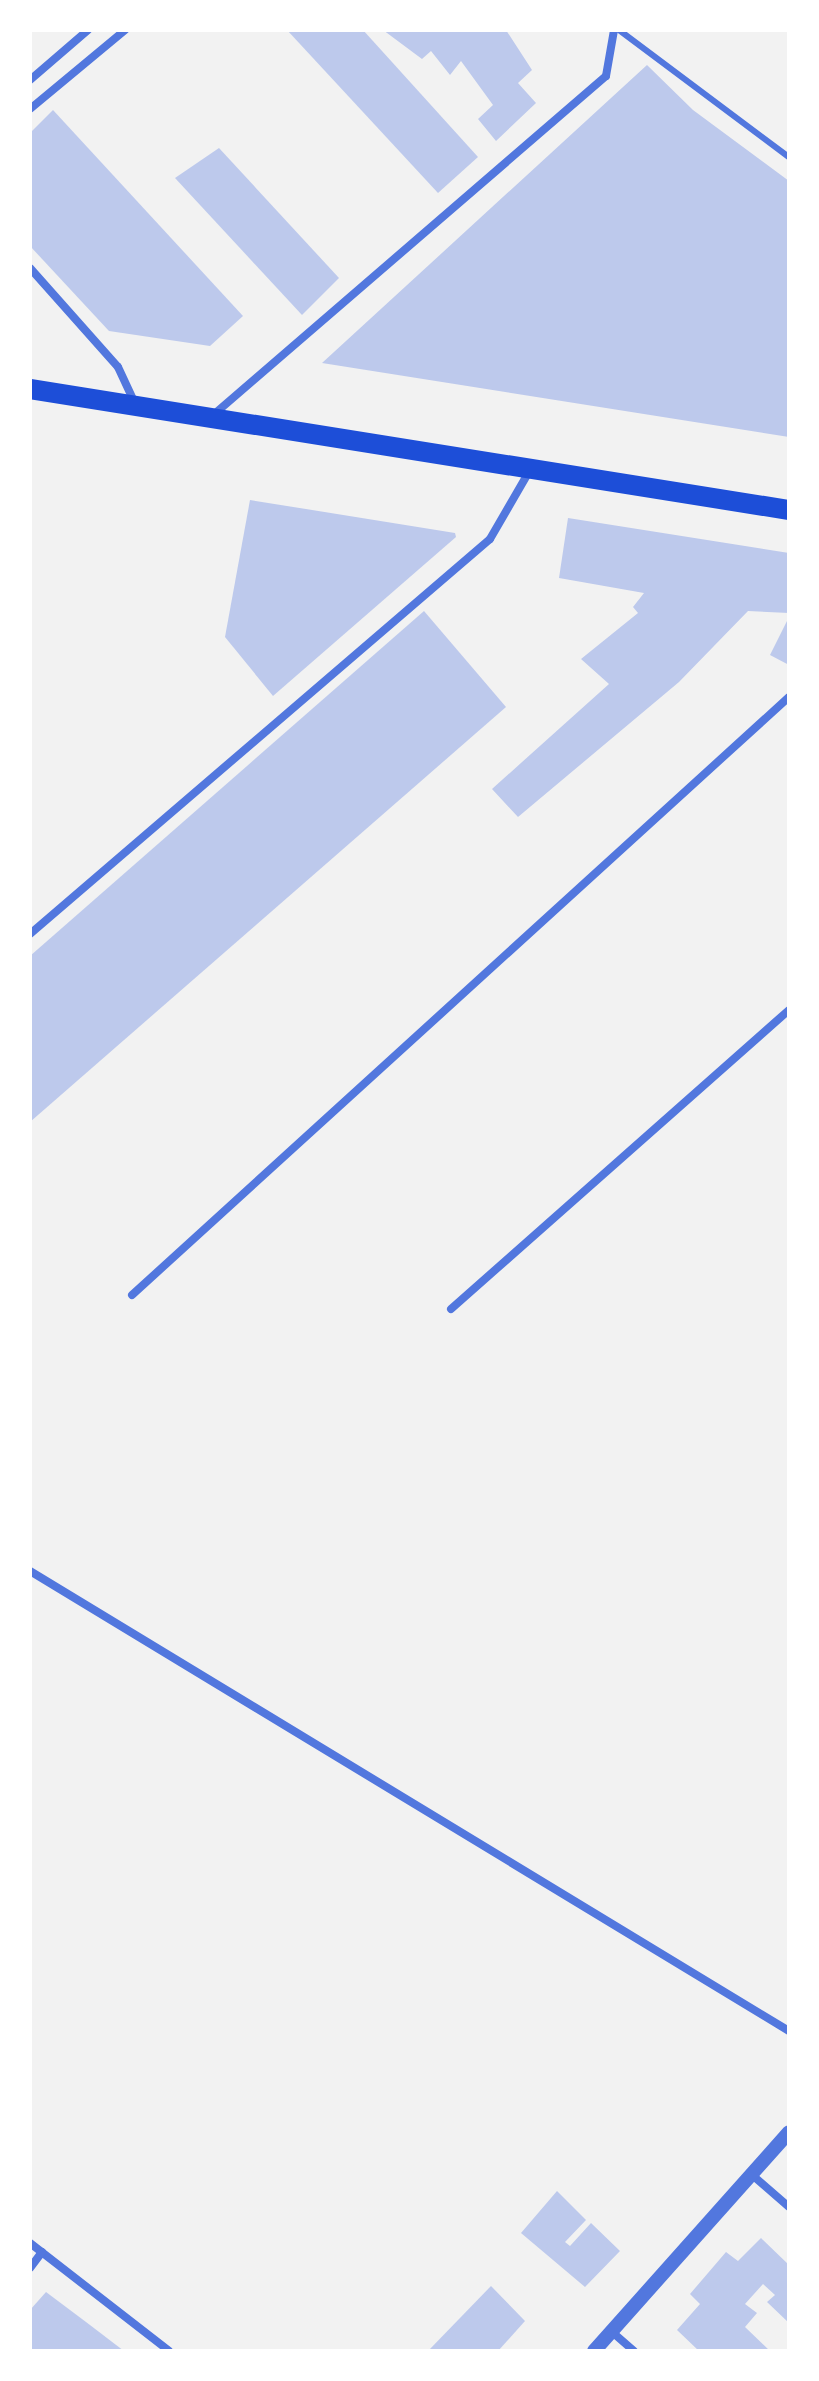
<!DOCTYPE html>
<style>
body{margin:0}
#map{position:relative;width:819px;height:2381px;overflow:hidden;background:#f2f2f2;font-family:"Titillium Web",sans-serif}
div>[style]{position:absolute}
.building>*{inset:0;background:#bdc9ec}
.service>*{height:6px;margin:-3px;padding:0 3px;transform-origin:3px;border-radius:3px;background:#5277de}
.minor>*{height:8px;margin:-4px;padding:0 4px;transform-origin:4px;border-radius:4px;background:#5277de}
.tertiary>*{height:14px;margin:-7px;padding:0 7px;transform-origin:7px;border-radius:7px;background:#5277de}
.primary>*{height:20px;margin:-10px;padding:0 10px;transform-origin:10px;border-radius:10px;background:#1d4ed8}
span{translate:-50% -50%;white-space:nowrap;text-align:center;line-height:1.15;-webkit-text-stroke:6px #fff;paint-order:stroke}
.frame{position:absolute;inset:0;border:32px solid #fff;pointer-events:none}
</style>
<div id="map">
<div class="building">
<div style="clip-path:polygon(287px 30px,363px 30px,478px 157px,438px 193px)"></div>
<div style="clip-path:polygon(383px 30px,506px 30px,532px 70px,518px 83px,536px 103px,496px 141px,478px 119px,493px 105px,461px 61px,450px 75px,431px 51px,422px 59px)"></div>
<div style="clip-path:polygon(647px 65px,693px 110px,789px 181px,789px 437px,322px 363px)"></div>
<div style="clip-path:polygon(53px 110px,243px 316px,210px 346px,109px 331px,30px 246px,30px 133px)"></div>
<div style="clip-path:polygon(219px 148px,339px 278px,302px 315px,175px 178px)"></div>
<div style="clip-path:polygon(250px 500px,455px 533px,456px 537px,273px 696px,225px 637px)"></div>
<div style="clip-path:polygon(568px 518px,789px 553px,789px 613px,748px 611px,679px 682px,518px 817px,492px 789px,609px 684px,581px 659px,638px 613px,633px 607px,644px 593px,559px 578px)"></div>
<div style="clip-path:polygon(424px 611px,506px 707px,30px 1122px,30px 956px)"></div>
<div style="clip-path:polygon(789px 617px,789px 665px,770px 655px)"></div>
<div style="clip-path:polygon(557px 2191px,586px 2220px,565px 2242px,570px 2246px,591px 2223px,620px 2251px,585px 2287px,521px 2233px)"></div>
<div style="clip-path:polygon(761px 2238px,789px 2265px,789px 2323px,767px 2302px,775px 2295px,763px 2284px,745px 2304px,757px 2313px,745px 2327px,770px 2351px,699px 2351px,677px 2330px,700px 2304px,690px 2294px,726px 2252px,738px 2261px)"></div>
<div style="clip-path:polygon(491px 2286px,525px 2321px,498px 2351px,428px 2351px)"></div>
<div style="clip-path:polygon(46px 2292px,86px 2322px,124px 2351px,30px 2351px,30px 2310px)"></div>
</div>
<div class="service">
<div style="left:619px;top:30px;width:212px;rotate:36.8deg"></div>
</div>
<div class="minor">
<div style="left:30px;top:80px;width:77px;rotate:-40.8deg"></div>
<div style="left:30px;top:109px;width:124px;rotate:-39.7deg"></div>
<div style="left:30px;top:268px;width:132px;rotate:48.4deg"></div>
<div style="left:118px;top:367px;width:38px;rotate:65deg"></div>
<div style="left:212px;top:416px;width:520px;rotate:-40.79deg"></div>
<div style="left:606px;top:76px;width:47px;rotate:-80.1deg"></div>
<div style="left:30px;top:934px;width:606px;rotate:-40.65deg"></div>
<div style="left:490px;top:539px;width:80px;rotate:-59.9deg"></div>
<div style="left:132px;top:1295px;width:888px;rotate:-42.31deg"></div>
<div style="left:451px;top:1309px;width:451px;rotate:-41.5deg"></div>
<div style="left:30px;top:1571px;width:888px;rotate:31.22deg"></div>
<div style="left:751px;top:2174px;width:50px;rotate:41deg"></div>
<div style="left:30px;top:2243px;width:176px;rotate:37.8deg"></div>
<div style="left:30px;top:2268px;width:20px;rotate:-53deg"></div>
<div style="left:611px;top:2331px;width:30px;rotate:41deg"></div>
</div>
<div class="tertiary">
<div style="left:594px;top:2351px;width:293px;rotate:-48.3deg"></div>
</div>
<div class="primary">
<div style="left:30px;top:389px;width:769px;rotate:9.06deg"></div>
</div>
<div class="frame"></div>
</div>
